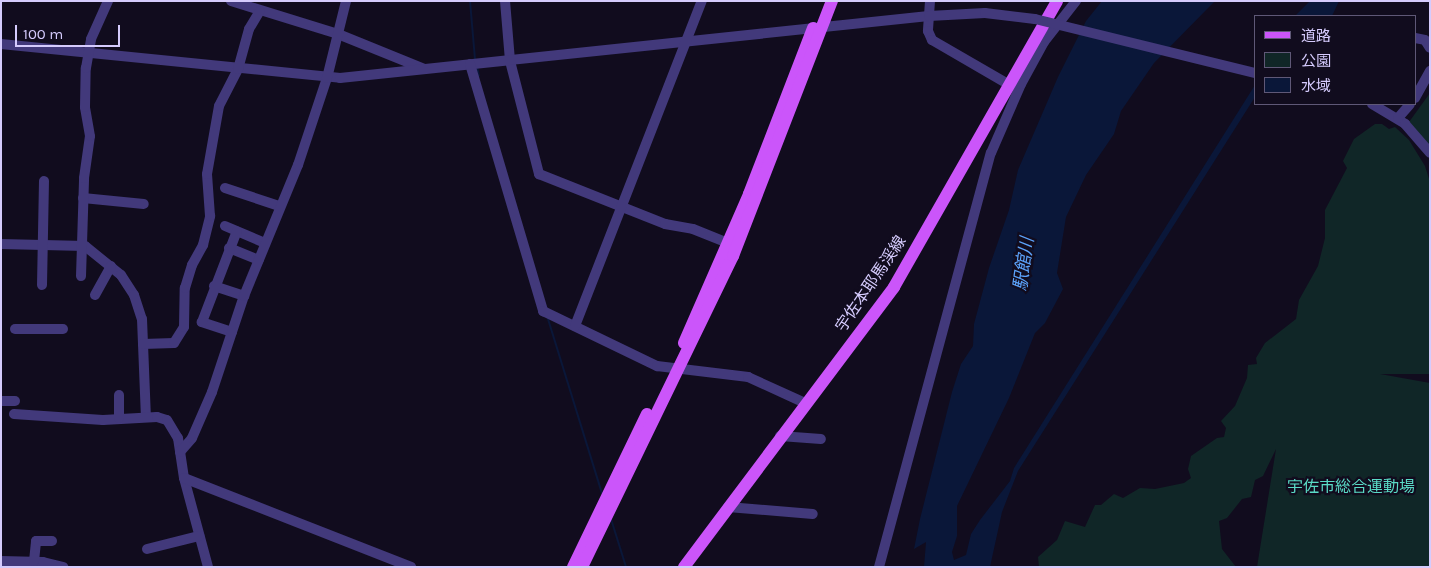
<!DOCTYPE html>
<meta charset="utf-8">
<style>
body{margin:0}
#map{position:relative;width:1431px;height:568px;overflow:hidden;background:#110c1e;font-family:Karla,"Noto Sans JP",sans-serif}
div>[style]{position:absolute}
.green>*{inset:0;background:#102627}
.water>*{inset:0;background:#0a1739}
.stream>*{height:2px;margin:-1px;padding:0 1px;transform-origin:1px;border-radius:1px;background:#0a1739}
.minor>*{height:10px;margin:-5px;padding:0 5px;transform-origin:5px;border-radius:5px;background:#42397b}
.major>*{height:12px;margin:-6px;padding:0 6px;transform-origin:6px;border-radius:6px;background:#cb55fa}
.minor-bridge>*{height:10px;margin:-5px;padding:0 5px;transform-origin:5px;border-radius:5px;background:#42397b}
span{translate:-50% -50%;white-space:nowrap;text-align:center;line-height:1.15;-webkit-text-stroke:4.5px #110c1e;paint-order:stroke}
.street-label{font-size:16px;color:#d5cbfd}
.park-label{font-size:16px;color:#5adac6}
.water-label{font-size:18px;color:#5ca2fa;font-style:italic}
.frame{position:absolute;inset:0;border:2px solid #d5cbfd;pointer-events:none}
.legend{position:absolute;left:1254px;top:15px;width:162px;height:90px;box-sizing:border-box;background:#110c1e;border:1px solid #5f5877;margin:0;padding:6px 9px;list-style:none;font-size:15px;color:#d5cbfd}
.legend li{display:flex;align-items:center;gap:10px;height:25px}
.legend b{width:25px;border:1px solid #5f5877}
.scale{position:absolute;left:15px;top:25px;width:105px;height:22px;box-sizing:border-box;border:2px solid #d5cbfd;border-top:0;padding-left:6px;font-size:15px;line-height:18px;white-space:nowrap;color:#d5cbfd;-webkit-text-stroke:4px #110c1e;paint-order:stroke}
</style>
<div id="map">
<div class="green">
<div style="clip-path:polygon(1430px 93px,1430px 148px,1409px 122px)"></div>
<div style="clip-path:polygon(1375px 124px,1382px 124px,1389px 129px,1395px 127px,1409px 140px,1425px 166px,1430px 182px,1430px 374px,1380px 374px,1430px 383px,1430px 567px,1257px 567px,1276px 449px,1263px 476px,1255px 480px,1251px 497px,1242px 499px,1227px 518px,1219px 521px,1222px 549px,1236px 567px,1039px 567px,1038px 557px,1057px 540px,1065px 521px,1085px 527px,1095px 505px,1101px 505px,1114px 494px,1123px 498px,1140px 488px,1155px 489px,1184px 483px,1191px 478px,1188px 469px,1191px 456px,1217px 438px,1224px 437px,1226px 428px,1221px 421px,1235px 406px,1247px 378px,1248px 365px,1257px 364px,1256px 358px,1265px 343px,1296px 319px,1299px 300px,1318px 266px,1325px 238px,1325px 210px,1347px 168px,1343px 161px,1354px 139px)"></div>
</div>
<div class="water">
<div style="clip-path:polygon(1102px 1px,1215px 1px,1154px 63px,1121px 111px,1114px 134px,1086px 175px,1066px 217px,1057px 273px,1063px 289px,1045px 323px,1035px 333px,1009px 398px,957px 506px,957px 536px,952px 552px,954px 560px,966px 555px,971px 534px,980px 520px,1010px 481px,1014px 468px,1255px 85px,1255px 97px,1018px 471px,1002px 512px,990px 567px,924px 567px,926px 542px,914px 549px,920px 519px,952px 392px,961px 364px,973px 346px,974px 324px,989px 268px,1009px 210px,1018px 170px,1058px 77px,1086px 21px)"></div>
<div style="clip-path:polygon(1310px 1px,1339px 1px,1332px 16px,1295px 16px)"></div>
</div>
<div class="stream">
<div style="left:470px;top:1px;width:58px;rotate:85.1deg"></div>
<div style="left:477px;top:66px;width:10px;rotate:79deg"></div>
<div style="left:548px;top:319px;width:182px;rotate:72.8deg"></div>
<div style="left:611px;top:519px;width:50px;rotate:72.6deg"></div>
</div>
<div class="minor">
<div style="left:231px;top:1px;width:112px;rotate:17.1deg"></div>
<div style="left:338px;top:34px;width:93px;rotate:22.1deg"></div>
<div style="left:505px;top:1px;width:60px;rotate:85.2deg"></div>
<div style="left:510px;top:61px;width:117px;rotate:75.6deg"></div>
<div style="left:539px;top:174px;width:136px;rotate:21.6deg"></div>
<div style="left:665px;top:224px;width:28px;rotate:10deg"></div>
<div style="left:693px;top:229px;width:38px;rotate:22deg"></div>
<div style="left:930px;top:1px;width:30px;rotate:94deg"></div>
<div style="left:928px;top:31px;width:10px;rotate:66deg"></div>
<div style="left:932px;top:40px;width:88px;rotate:30.1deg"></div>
<div style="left:1415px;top:38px;width:10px;rotate:11deg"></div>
<div style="left:1425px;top:40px;width:9px;rotate:58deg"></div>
<div style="left:1px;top:44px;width:341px;rotate:5.7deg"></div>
<div style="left:340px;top:78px;width:592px;rotate:-6.01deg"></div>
<div style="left:929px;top:16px;width:56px;rotate:-3.1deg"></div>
<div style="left:985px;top:13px;width:50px;rotate:6.8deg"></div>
<div style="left:470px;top:64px;width:258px;rotate:73.5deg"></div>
<div style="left:543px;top:311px;width:127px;rotate:25.8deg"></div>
<div style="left:657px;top:366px;width:92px;rotate:6.9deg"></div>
<div style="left:748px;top:377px;width:63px;rotate:24.5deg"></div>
<div style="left:1415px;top:98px;width:31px;rotate:-61deg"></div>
<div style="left:1372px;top:104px;width:39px;rotate:31deg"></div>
<div style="left:1405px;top:124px;width:38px;rotate:49deg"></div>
<div style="left:1398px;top:118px;width:18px;rotate:-49deg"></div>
<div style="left:225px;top:188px;width:57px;rotate:18.4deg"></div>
<div style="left:83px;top:198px;width:61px;rotate:5.6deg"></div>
<div style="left:225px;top:226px;width:43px;rotate:23deg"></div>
<div style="left:1px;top:244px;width:84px;rotate:1.4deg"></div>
<div style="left:85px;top:246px;width:46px;rotate:38.9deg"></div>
<div style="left:121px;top:275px;width:24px;rotate:57deg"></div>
<div style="left:134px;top:295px;width:25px;rotate:72deg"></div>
<div style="left:142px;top:319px;width:98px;rotate:87.7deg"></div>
<div style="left:229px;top:248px;width:32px;rotate:22deg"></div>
<div style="left:81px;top:276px;width:98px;rotate:-88.2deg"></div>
<div style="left:84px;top:178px;width:42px;rotate:-81.9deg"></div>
<div style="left:90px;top:136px;width:29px;rotate:-100deg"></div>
<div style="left:85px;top:107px;width:39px;rotate:-89deg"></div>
<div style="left:86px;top:68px;width:29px;rotate:-80deg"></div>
<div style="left:91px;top:39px;width:42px;rotate:-65.9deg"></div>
<div style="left:42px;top:285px;width:104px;rotate:-88.9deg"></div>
<div style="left:214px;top:286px;width:32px;rotate:18deg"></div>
<div style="left:95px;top:295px;width:33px;rotate:-61deg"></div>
<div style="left:575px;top:326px;width:349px;rotate:-68.7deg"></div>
<div style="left:15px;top:329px;width:48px"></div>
<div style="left:232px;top:332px;width:32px;rotate:-162deg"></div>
<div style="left:202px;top:322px;width:97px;rotate:-69deg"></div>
<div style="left:143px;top:344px;width:31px;rotate:-2deg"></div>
<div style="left:174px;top:343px;width:19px;rotate:-58deg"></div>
<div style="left:184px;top:327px;width:39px;rotate:-89deg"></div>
<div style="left:185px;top:288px;width:24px;rotate:-73deg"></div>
<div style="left:192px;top:265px;width:23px;rotate:-61deg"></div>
<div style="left:203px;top:245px;width:30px;rotate:-76deg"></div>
<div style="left:210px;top:216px;width:42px;rotate:-94.1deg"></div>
<div style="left:207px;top:174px;width:69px;rotate:-80deg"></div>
<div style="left:219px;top:106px;width:42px;rotate:-62.8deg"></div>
<div style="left:238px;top:69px;width:41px;rotate:-74.6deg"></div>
<div style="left:249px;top:29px;width:21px;rotate:-59deg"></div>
<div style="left:1px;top:401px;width:14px"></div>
<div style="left:14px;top:414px;width:89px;rotate:3.9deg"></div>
<div style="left:103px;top:420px;width:54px;rotate:-3.2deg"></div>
<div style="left:157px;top:417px;width:10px;rotate:17deg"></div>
<div style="left:167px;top:420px;width:21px;rotate:59deg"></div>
<div style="left:178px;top:438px;width:40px;rotate:81.5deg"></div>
<div style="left:184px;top:478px;width:92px;rotate:74.9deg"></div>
<div style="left:119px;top:418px;width:23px;rotate:-90deg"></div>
<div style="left:780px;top:436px;width:41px;rotate:4.2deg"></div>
<div style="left:180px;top:452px;width:18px;rotate:-49deg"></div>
<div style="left:192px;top:438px;width:50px;rotate:-66.5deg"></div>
<div style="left:212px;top:392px;width:101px;rotate:-71.6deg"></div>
<div style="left:244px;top:296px;width:142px;rotate:-67.6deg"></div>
<div style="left:298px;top:165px;width:92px;rotate:-71.6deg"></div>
<div style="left:327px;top:78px;width:79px;rotate:-76.1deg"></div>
<div style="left:184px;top:478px;width:244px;rotate:21.4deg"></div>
<div style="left:728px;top:507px;width:85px;rotate:4.7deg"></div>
<div style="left:147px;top:549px;width:54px;rotate:-14deg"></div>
<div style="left:1px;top:561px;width:42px;rotate:1.4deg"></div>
<div style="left:43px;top:562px;width:21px;rotate:14deg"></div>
<div style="left:34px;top:561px;width:20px;rotate:-84deg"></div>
<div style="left:36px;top:541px;width:16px"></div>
<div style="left:879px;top:567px;width:429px;rotate:-74.9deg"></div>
<div style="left:991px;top:153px;width:75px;rotate:-66.5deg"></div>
<div style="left:1021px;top:84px;width:48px;rotate:-61.3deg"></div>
<div style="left:1044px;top:42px;width:52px;rotate:-52deg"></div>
</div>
<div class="major">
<div style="left:684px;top:343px;width:163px;rotate:-66.4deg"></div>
<div style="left:749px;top:194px;width:178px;rotate:-68.9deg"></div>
<div style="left:573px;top:567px;width:170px;rotate:-64.2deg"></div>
<div style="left:582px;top:567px;width:346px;rotate:-64.1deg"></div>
<div style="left:733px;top:256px;width:274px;rotate:-68.8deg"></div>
<div style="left:684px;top:567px;width:350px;rotate:-53.1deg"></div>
<div style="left:894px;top:287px;width:329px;rotate:-60.3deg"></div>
</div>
<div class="minor-bridge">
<div style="left:1035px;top:19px;width:227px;rotate:13.8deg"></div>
</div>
<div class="street-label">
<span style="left:871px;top:284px;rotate:-56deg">宇佐本耶馬渓線</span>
</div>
<div class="park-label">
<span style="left:1351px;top:487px">宇佐市総合運動場</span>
</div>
<div class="water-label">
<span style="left:1024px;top:264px;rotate:-82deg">駅館川</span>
</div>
<div class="frame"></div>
<ul class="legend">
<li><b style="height:6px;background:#cb55fa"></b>道路</li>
<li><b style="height:14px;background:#102627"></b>公園</li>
<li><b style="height:14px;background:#0a1739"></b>水域</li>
</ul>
<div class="scale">100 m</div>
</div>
